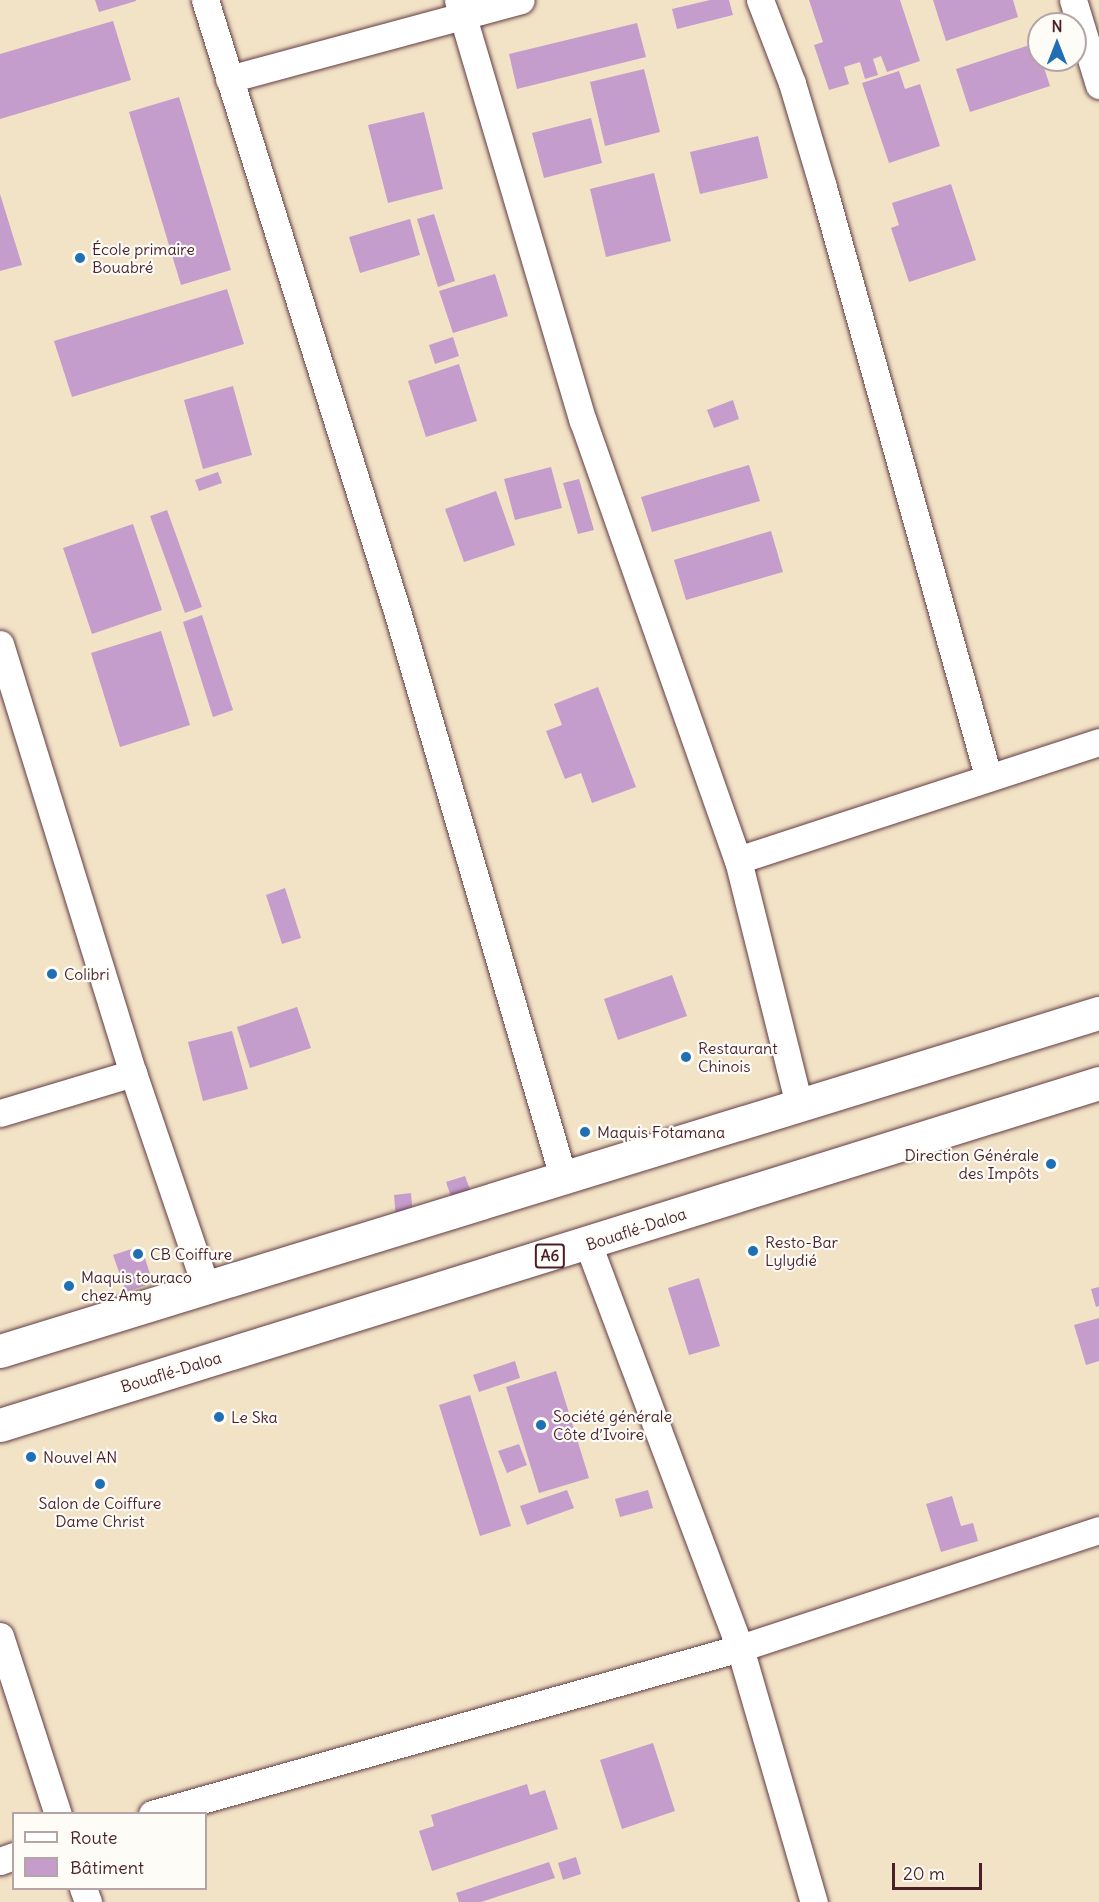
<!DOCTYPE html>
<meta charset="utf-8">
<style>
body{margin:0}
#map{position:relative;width:1099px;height:1902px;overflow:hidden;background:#f2e2c6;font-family:Delius,sans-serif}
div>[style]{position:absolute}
.building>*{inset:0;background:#c49dcd}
.roads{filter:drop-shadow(0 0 2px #633c42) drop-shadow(0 0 2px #633c42)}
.street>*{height:27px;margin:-13.5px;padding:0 13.5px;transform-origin:13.5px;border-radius:13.5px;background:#fff}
.highway>*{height:33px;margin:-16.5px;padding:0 16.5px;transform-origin:16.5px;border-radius:16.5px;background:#fff}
.dots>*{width:16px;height:16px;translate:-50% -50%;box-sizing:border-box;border:3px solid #fdfcf7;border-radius:50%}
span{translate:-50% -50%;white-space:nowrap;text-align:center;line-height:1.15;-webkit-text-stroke:4.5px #fdfcf7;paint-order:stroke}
.shield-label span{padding:2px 4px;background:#fdfcf7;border:2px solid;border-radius:4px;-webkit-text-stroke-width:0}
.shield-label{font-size:15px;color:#4a1f2b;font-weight:700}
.poi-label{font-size:16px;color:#4a1f2b}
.left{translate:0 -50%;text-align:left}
.right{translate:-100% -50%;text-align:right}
.street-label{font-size:16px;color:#4a1f2b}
.legend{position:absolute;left:12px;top:1812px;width:195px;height:78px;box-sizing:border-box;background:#fdfcf7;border:2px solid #b5a4a5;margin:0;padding:8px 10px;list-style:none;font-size:18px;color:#4a1f2b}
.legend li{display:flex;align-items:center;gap:12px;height:30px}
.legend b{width:30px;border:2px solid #b5a4a5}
.north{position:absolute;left:1027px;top:12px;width:60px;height:60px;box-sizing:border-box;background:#fdfcf7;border:2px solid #b5a4a5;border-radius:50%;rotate:0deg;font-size:16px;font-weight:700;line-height:24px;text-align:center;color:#4a1f2b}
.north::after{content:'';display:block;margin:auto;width:21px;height:27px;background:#1f6fb2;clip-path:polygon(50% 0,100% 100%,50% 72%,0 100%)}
.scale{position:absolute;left:892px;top:1863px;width:90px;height:27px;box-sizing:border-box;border:3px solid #4a1f2b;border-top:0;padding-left:8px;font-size:18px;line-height:21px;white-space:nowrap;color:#4a1f2b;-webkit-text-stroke:4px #fdfcf7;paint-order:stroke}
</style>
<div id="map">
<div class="building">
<div style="clip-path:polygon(95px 0,136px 0,136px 1px,99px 12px)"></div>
<div style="clip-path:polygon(710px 0,729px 0,733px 15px,677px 29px,672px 9px)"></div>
<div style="clip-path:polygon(809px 0,900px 0,920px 61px,887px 72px,881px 56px,873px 59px,878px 75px,865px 79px,860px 62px,844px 67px,849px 84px,829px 90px,814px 45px,823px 42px)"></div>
<div style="clip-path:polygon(933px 0,1013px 0,1018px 17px,946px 41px)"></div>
<div style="clip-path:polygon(113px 21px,131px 80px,0 119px,0 54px)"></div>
<div style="clip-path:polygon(637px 23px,646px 57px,517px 89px,509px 54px)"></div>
<div style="clip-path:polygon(1036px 43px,1050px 86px,970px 112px,956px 69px)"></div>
<div style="clip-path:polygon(644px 69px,660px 132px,605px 146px,590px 82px)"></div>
<div style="clip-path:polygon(899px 71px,905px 89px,920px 84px,940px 146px,889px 163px,862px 83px)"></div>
<div style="clip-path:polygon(179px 97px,231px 270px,181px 285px,129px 112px)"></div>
<div style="clip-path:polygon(424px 112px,443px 189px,388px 203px,368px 125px)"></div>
<div style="clip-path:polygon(591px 118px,602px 163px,544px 178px,532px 133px)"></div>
<div style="clip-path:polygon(758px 136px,768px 178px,700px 194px,690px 152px)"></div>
<div style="clip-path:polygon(654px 173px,671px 241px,606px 257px,590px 189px)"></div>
<div style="clip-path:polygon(951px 184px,976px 260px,909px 282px,891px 228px,899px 225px,892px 203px)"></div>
<div style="clip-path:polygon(0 194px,22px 265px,0 271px)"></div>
<div style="clip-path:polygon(434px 214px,455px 281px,438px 287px,417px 219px)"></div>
<div style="clip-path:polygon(410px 219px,420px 255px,360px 273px,349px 237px)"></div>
<div style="clip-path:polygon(495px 274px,508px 316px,453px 333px,439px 291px)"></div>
<div style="clip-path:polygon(227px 289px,244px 344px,72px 397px,54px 341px)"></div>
<div style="clip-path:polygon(453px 337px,459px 356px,435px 364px,429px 345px)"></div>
<div style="clip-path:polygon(459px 364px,477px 421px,426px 437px,408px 381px)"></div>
<div style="clip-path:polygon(233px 386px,252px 455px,203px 469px,184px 400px)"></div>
<div style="clip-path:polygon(733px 400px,739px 419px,714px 428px,707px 410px)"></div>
<div style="clip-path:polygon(749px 465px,760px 501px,652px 532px,641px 497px)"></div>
<div style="clip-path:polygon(551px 467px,562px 508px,515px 520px,504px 479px)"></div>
<div style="clip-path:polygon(218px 472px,222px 483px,199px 491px,195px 480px)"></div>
<div style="clip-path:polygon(579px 479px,594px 530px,578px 534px,563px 483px)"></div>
<div style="clip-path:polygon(496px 491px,515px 545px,464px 562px,445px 509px)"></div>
<div style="clip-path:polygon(167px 510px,202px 607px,185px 613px,150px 516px)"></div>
<div style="clip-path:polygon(133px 524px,162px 610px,92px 634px,63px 548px)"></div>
<div style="clip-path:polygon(771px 531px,783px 572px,686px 600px,674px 560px)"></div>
<div style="clip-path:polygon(202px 615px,233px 710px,213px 717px,183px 622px)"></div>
<div style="clip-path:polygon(161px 631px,190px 725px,120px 747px,91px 653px)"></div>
<div style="clip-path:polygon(598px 687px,636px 787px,592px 803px,581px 773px,565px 779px,546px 731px,562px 725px,554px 704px)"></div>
<div style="clip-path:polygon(285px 888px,301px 938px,282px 944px,266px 895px)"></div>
<div style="clip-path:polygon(672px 975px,687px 1016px,618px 1040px,604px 999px)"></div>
<div style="clip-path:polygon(297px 1007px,311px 1048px,250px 1068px,237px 1027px)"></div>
<div style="clip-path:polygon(232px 1031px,248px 1089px,203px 1101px,188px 1042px)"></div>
<div style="clip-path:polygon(465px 1176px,473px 1198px,454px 1205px,446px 1182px)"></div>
<div style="clip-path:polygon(411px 1193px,413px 1216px,396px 1218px,394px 1195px)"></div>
<div style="clip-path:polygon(141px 1246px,153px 1283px,126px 1292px,113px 1255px)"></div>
<div style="clip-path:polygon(699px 1278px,720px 1346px,689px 1355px,668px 1288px)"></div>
<div style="clip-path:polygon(1099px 1287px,1099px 1306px,1096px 1307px,1091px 1289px)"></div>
<div style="clip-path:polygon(1099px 1318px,1099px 1361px,1086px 1365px,1074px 1325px)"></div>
<div style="clip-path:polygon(515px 1361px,520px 1378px,479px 1392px,473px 1375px)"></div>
<div style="clip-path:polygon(556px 1371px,589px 1478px,539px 1493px,506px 1387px)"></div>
<div style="clip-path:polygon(470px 1395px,511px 1526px,480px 1536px,439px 1405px)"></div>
<div style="clip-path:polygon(519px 1444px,527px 1465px,507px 1473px,498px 1451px)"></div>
<div style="clip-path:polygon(567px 1490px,574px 1508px,527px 1525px,520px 1506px)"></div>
<div style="clip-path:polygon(648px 1490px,653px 1508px,620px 1517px,615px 1499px)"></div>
<div style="clip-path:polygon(952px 1496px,961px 1526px,973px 1523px,978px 1541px,941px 1552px,926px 1504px)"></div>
<div style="clip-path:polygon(653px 1743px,675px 1811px,622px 1829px,600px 1760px)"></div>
<div style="clip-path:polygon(527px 1784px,530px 1795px,545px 1790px,558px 1829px,432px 1871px,419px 1831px,434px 1826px,431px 1815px)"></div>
<div style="clip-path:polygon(576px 1857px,581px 1874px,563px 1880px,558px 1863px)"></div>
<div style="clip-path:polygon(549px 1862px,555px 1878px,481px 1902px,459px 1902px,456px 1893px)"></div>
</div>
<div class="roads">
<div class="street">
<div style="left:205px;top:0;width:640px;rotate:72.56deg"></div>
<div style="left:397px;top:611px;width:590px;rotate:73.65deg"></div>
<div style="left:458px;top:0;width:439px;rotate:73.5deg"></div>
<div style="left:583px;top:421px;width:466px;rotate:70.6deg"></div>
<div style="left:738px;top:860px;width:252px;rotate:76deg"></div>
<div style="left:760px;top:0;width:89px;rotate:68.9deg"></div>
<div style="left:792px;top:83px;width:109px;rotate:73.4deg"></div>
<div style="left:823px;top:187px;width:612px;rotate:74.35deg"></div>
<div style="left:1073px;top:0;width:89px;rotate:73deg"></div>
<div style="left:229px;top:79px;width:302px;rotate:-15.1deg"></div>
<div style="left:0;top:644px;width:449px;rotate:72.8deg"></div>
<div style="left:133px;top:1073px;width:229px;rotate:71.2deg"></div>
<div style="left:738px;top:860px;width:380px;rotate:-18.1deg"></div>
<div style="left:0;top:1113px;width:139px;rotate:-16.7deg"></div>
<div style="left:588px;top:1244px;width:432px;rotate:69.4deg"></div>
<div style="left:740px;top:1648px;width:265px;rotate:73.8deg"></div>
<div style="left:0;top:1636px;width:187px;rotate:72deg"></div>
<div style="left:152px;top:1814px;width:611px;rotate:-15.77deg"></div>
<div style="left:740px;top:1648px;width:378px;rotate:-18.2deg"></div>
<div style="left:0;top:1861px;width:15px;rotate:-20deg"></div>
<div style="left:83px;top:1888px;width:15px;rotate:70deg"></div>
</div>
<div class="highway">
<div style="left:0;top:1351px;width:1150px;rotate:-17.1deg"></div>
<div style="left:0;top:1425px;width:1151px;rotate:-17.29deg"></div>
</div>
</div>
<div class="dots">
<div style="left:80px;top:258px;background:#1f6fb2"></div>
<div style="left:52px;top:974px;background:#1f6fb2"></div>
<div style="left:686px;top:1057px;background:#1f6fb2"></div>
<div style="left:585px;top:1132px;background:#1f6fb2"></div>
<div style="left:1051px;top:1164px;background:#1f6fb2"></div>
<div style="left:753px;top:1251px;background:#1f6fb2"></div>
<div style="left:138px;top:1254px;background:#1f6fb2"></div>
<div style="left:69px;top:1286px;background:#1f6fb2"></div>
<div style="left:219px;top:1417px;background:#1f6fb2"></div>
<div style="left:541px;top:1425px;background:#1f6fb2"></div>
<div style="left:31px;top:1457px;background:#1f6fb2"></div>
<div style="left:100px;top:1484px;background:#1f6fb2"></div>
</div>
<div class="shield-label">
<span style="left:550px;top:1256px">A6</span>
</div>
<div class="poi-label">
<span class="left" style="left:92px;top:258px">École primaire<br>Bouabré</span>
<span class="left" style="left:64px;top:974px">Colibri</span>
<span class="left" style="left:698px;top:1057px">Restaurant<br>Chinois</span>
<span class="left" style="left:597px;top:1132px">Maquis Fotamana</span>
<span class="right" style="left:1039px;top:1164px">Direction Générale<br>des Impôts</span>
<span class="left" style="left:765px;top:1251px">Resto-Bar<br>Lylydié</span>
<span class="left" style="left:150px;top:1254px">CB Coiffure</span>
<span class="left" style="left:81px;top:1286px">Maquis touraco<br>chez Amy</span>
<span class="left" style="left:553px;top:1425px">Société générale<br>Côte d’Ivoire</span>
<span class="left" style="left:231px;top:1417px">Le Ska</span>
<span class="left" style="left:43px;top:1457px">Nouvel AN</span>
<span style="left:100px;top:1512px">Salon de Coiffure<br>Dame Christ</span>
</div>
<div class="street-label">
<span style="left:636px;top:1229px;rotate:-18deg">Bouaflé-Daloa</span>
<span style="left:171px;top:1372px;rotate:-17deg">Bouaflé-Daloa</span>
</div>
<ul class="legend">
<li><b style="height:8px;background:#fff"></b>Route</li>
<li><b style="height:16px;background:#c49dcd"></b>Bâtiment</li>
</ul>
<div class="north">N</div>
<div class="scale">20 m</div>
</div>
